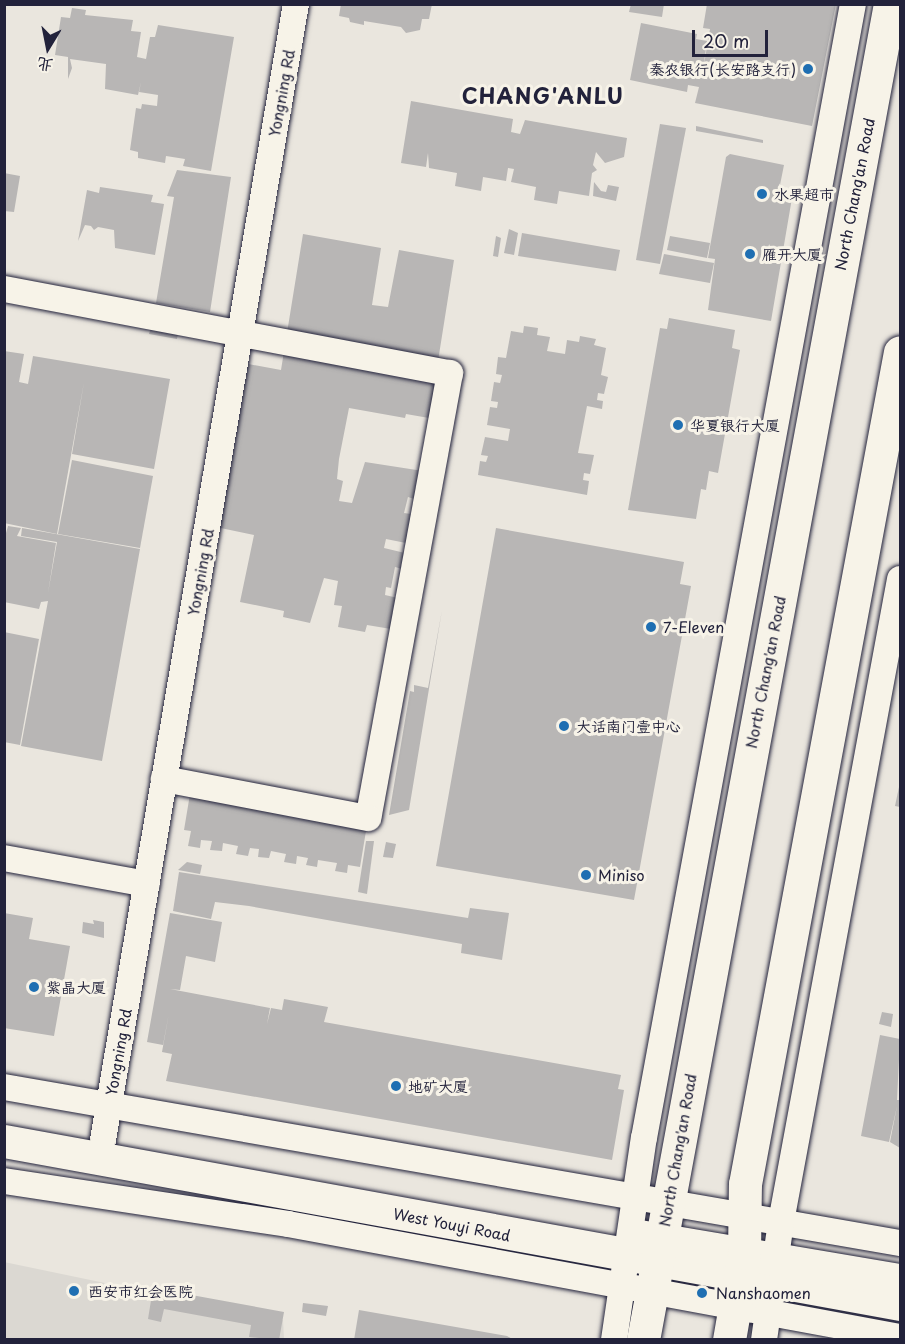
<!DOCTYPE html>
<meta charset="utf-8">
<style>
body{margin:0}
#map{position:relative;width:905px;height:1344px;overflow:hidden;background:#eae6de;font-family:"Playpen Sans","LXGW WenKai TC",sans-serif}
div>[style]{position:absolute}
.built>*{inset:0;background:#dbd8d2}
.building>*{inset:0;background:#b8b6b5}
.roads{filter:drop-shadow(0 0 2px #22223b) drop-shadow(0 0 2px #22223b)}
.minor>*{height:26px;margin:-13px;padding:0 13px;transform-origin:13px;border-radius:13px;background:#f7f3e8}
.major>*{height:33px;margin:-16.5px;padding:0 16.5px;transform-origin:16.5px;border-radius:16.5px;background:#f7f3e8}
.dots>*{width:16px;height:16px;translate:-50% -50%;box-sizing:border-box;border:3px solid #f7f3e8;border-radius:50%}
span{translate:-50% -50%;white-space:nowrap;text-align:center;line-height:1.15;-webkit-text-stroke:6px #f7f3e8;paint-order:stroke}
.poi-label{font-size:15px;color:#22223b}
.right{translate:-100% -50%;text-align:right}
.left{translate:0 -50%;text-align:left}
.street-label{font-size:15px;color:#22223b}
.district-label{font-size:21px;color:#22223b;font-weight:700;letter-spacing:1.5px}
.frame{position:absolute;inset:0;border:6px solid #22223b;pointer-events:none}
.north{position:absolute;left:18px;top:18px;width:60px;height:60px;-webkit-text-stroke:4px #f7f3e8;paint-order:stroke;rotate:190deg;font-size:16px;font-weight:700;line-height:24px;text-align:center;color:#22223b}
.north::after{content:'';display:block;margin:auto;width:21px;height:27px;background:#22223b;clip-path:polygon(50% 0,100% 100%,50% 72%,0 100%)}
.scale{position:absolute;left:692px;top:30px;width:76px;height:27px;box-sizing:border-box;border:3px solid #22223b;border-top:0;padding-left:8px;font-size:18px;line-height:21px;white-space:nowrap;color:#22223b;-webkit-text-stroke:4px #f7f3e8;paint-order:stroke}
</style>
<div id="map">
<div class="built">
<div style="clip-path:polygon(4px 1262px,283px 1320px,284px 1339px,5px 1339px)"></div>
</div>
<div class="building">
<div style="clip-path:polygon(341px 4px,432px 4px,429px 19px,422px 19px,420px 30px,406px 33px,401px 27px,364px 21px,364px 25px,350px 22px,349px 18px,339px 16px)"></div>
<div style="clip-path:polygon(631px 4px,664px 4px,662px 17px,629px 12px)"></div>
<div style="clip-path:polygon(707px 4px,836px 4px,812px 126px,695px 103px,699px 87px,688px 85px,687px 92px,630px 80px,641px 23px,697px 34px,696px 39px,707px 41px,703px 70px,710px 29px,703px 28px)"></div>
<div style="clip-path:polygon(72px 8px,86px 10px,85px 15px,133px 20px,131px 31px,141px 32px,137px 57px,146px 59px,150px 37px,155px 37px,158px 25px,234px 37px,211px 171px,183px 166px,185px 159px,166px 156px,165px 163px,138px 158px,138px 152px,130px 150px,136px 108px,141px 109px,142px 104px,157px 106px,158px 95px,139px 92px,141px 82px,138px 95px,105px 89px,106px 64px,70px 59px,72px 68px,68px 79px,68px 57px,55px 55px,61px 17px,70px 18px)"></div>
<div style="clip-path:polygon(411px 101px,513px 119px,511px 132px,520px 134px,525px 120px,627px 138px,624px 157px,605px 163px,596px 152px,593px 165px,597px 170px,592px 173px,589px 196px,559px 191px,557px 204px,534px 200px,536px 187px,511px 182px,514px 169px,508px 168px,506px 181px,483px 177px,481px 191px,455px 186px,457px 173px,429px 168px,428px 153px,426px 167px,401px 163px)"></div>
<div style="clip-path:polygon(660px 124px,686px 128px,660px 264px,636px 260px)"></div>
<div style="clip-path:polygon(696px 126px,763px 140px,763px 143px,696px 131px)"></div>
<div style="clip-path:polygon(730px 154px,784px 165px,778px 195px,792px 198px,771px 321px,708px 310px,715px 259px,708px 258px,726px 157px)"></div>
<div style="clip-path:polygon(177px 170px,231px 177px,210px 312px,156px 303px,174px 197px,167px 196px)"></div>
<div style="clip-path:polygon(4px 173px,20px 176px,14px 212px,4px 211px)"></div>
<div style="clip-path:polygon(594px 182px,601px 191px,606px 192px,608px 185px,619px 187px,616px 201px,593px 196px)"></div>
<div style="clip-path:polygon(100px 187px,153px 195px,151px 202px,164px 204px,155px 255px,115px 248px,114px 230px,98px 227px,94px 230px,91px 226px,85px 225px,78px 241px,87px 190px,99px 193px)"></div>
<div style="clip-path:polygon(509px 229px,518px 233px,514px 255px,504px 253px)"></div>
<div style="clip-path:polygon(522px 233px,620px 250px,616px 271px,518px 256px)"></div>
<div style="clip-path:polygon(303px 234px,381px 248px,372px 305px,388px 307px,399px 250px,454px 260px,429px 418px,406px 414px,405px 418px,349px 408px,339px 459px,337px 479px,343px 481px,339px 501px,352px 503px,365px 462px,423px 471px,414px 499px,408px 497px,404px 513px,418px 515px,406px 543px,386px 539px,384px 548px,405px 553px,402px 569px,395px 567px,391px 588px,386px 587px,385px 595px,398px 598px,397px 630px,367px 625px,365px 632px,338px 627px,342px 606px,334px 605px,338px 581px,324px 578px,310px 623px,283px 617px,284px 611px,240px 602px,254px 535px,211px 526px,243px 363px,281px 370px)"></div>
<div style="clip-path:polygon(496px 236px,501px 238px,498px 257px,493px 256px)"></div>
<div style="clip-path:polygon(670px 236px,710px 243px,707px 258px,667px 250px)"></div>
<div style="clip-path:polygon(664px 254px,714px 263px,710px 283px,659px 274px)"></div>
<div style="clip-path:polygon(669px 318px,735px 330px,732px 348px,740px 350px,718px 473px,709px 471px,706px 490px,701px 489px,696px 519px,628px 510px,660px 328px,667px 329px)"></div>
<div style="clip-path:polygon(524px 326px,538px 328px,537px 335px,550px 337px,547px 351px,565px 354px,567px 340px,579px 342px,580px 336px,596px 339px,594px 345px,606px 348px,601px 375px,608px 377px,604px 394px,598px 393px,597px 400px,603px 401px,602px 409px,587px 406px,578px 453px,594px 455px,590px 474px,584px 473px,583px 480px,589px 481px,587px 495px,478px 475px,480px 461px,486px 462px,488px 456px,481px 455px,485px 437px,508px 441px,510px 429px,487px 425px,490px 407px,497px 408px,498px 402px,491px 401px,494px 382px,500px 383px,502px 375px,496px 374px,498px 357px,506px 358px,511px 331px,523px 333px)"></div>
<div style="clip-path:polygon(151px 327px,178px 332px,177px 339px,149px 334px)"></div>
<div style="clip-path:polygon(4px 351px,24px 354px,19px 382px,28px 384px,33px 356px,170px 379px,154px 469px,72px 454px,84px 382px,57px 534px,4px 523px)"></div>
<div style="clip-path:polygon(72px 460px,153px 476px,140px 548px,58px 534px)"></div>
<div style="clip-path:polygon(4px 525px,6px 533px,8px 526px,21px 528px,17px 536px,56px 543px,48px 593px,57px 542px,21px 536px,22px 528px,140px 549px,102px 761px,21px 746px,48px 601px,41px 602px,39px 609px,4px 602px)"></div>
<div style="clip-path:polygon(496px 528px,684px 562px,680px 584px,691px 586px,634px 900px,436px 866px)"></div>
<div style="clip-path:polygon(442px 610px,409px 810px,389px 815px,410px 691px,414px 692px,414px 685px,428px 688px)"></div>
<div style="clip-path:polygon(4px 632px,39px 639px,20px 745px,4px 742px)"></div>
<div style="clip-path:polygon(192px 782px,369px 813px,360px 867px,348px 865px,347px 873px,335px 871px,337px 863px,318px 860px,317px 867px,306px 865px,308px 858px,297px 856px,296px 864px,284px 862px,286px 854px,271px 851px,269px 858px,258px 857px,259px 849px,250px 848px,248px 856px,236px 854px,238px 846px,223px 843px,222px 851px,210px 850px,212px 841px,201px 840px,200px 848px,188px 846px,191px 831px,184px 830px)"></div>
<div style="clip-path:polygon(899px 787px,900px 787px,900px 807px,895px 806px)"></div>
<div style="clip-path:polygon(366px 841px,374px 841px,367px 894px,358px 892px)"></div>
<div style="clip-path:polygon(386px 842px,396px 844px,393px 858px,383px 857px)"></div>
<div style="clip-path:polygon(187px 862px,202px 865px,200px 874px,178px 870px)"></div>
<div style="clip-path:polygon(179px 872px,468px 918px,470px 908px,509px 913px,502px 960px,461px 953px,462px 944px,249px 906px,215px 902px,211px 919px,173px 911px)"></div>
<div style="clip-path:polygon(4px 913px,33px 918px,29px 939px,70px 946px,54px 1036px,4px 1028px)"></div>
<div style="clip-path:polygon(170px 913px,222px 922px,215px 962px,186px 956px,180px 990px,170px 989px,270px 1008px,267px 1024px,271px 1008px,282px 1010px,284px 999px,328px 1007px,324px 1022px,621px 1075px,618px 1089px,624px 1090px,612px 1160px,166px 1081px,172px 1054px,162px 1052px,169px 1013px,163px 1045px,147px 1042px)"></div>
<div style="clip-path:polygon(93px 920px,104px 922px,104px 938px,82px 933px,83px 922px,94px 924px)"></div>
<div style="clip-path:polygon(882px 1012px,893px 1014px,891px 1027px,879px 1024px)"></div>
<div style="clip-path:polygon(880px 1035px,900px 1039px,897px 1100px,900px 1100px,900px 1148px,890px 1142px,897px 1106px,889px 1142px,861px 1136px)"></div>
<div style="clip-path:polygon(153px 1288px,284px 1312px,279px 1340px,249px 1337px,251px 1325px,164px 1309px,161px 1322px,148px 1319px)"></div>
<div style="clip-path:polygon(303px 1303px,328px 1306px,326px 1316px,302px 1312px)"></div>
<div style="clip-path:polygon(359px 1310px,507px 1336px,514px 1340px,354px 1340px)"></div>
</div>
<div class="roads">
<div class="minor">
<div style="left:4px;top:289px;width:454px;rotate:10.7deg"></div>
<div style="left:450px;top:373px;width:452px;rotate:100.4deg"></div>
<div style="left:368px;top:818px;width:208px;rotate:-169.2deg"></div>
<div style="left:4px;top:858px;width:145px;rotate:10.3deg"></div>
<div style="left:4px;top:1087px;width:909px;rotate:9.88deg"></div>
<div style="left:103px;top:1140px;width:1152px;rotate:-80.36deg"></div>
<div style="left:4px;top:1181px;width:287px;rotate:8.6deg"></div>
<div style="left:288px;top:1224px;width:622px;rotate:10.46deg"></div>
<div style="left:614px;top:1340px;width:204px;rotate:-81.6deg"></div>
<div style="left:644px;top:1138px;width:1153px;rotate:-79.56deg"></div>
<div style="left:764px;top:1340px;width:119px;rotate:-81.8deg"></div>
<div style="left:781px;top:1222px;width:654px;rotate:-79.51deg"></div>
</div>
<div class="major">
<div style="left:4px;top:1141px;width:911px;rotate:10.31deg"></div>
<div style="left:639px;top:1236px;width:265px;rotate:9.6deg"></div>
<div style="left:643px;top:1340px;width:1359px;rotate:-79.53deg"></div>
<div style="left:729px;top:1340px;width:88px;rotate:-80.2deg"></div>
<div style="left:744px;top:1253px;width:69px;rotate:-89.2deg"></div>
<div style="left:745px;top:1184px;width:846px;rotate:-79.45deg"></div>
</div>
</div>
<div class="dots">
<div style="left:808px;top:69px;background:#1f6fb2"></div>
<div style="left:762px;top:194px;background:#1f6fb2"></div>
<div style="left:750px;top:254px;background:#1f6fb2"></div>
<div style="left:678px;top:425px;background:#1f6fb2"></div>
<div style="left:651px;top:627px;background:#1f6fb2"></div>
<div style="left:564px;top:726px;background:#1f6fb2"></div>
<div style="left:586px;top:875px;background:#1f6fb2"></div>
<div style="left:34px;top:987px;background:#1f6fb2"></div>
<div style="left:396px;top:1086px;background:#1f6fb2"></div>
<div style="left:74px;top:1291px;background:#1f6fb2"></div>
<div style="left:702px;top:1293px;background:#1f6fb2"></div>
</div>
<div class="poi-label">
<span class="right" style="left:796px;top:69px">秦农银行(长安路支行)</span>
<span class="left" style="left:774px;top:194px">水果超市</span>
<span class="left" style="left:762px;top:254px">雁开大厦</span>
<span class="left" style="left:690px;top:425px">华夏银行大厦</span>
<span class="left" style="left:663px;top:627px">7-Eleven</span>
<span class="left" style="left:576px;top:726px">大话南门壹中心</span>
<span class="left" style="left:598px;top:875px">Miniso</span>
<span class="left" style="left:46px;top:987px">紫晶大厦</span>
<span class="left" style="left:408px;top:1086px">地矿大厦</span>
<span class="left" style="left:88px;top:1291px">西安市红会医院</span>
<span class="left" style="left:716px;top:1293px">Nanshaomen</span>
</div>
<div class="street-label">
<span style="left:281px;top:93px;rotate:-80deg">Yongning Rd</span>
<span style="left:854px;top:194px;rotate:-79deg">North Chang'an Road</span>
<span style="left:200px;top:572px;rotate:-80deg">Yongning Rd</span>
<span style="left:765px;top:672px;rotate:-79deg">North Chang'an Road</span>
<span style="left:118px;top:1052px;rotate:-80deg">Yongning Rd</span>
<span style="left:677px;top:1150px;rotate:-80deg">North Chang'an Road</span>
<span style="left:452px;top:1224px;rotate:11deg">West Youyi Road</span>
</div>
<div class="district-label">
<span style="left:543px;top:95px">CHANG'ANLU</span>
</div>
<div class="frame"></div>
<div class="north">北</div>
<div class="scale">20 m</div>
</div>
